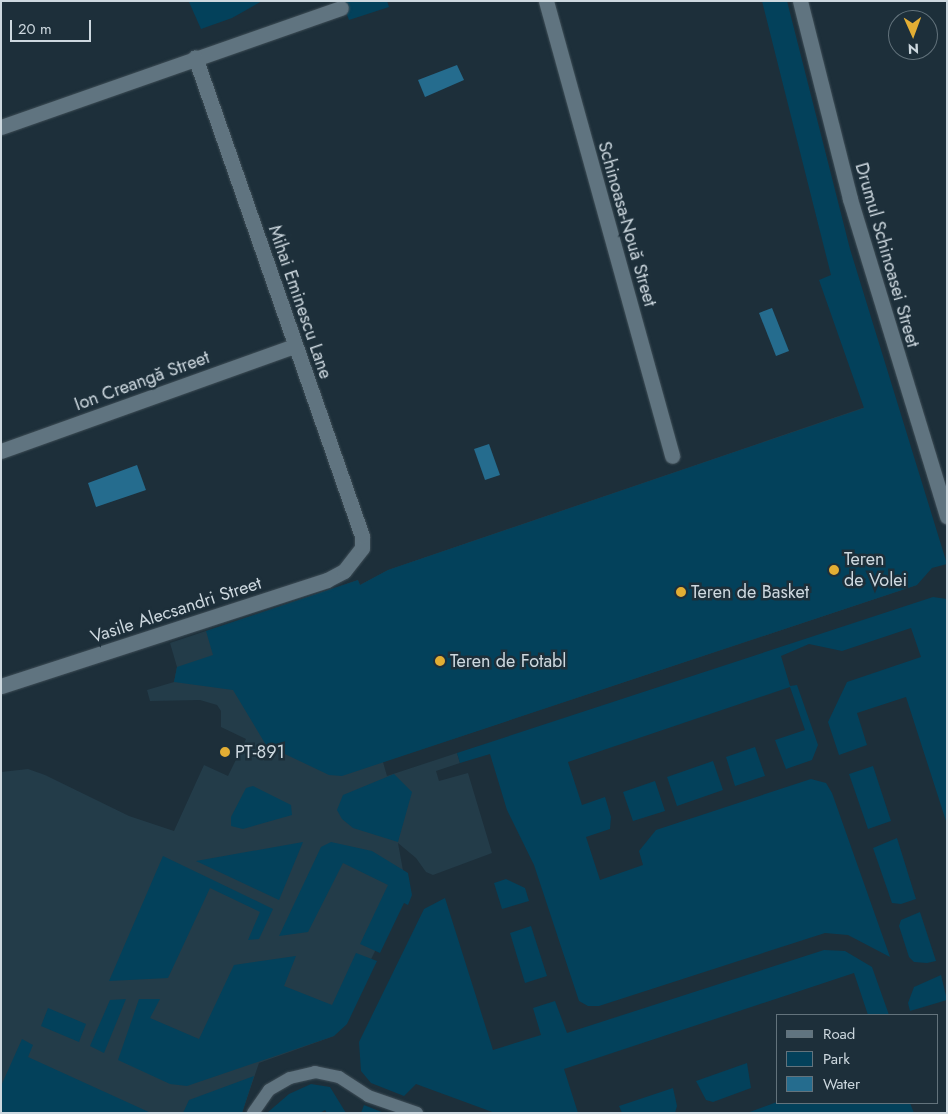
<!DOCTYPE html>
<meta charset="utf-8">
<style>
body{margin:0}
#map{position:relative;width:948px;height:1114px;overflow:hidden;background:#1d2f3a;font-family:Jost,sans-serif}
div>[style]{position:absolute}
.built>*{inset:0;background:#233c49}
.green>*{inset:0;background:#03415b}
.water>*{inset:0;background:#256c8e}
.roads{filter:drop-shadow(0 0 1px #3e4d56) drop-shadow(0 0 1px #3e4d56)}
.lane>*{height:12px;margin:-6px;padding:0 6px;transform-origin:6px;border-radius:6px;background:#607480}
.street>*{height:15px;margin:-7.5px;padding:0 7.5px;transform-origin:7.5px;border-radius:7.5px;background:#607480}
.secondary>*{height:15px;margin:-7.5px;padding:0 7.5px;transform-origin:7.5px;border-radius:7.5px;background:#607480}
.dots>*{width:14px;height:14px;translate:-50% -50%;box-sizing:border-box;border:2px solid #1d2f3a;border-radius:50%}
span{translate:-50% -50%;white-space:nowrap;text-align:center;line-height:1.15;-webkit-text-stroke:5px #1d2f3a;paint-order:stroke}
.street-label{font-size:18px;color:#cdd8df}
.poi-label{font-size:18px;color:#cdd8df}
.left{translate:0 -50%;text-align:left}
.frame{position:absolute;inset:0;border:2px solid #cdd8df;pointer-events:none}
.legend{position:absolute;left:776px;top:1014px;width:162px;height:90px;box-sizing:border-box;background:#1d2f3a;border:1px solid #63737c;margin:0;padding:6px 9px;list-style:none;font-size:15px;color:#cdd8df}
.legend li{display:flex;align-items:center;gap:10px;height:25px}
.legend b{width:25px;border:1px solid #63737c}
.north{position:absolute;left:888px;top:10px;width:50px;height:50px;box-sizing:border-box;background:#1d2f3a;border:1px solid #63737c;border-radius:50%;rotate:178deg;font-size:14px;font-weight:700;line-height:20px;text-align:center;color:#cdd8df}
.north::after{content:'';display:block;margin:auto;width:18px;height:22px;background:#e3ae34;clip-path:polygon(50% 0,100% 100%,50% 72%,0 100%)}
.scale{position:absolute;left:10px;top:20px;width:81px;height:22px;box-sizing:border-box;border:2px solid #cdd8df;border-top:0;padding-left:6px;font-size:15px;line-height:18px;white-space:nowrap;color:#cdd8df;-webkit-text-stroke:4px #1d2f3a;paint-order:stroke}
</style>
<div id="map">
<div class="built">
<div style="clip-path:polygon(883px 401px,917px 585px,383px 762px,387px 776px,457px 753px,460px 763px,436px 771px,439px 781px,468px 773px,492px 853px,433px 875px,426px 872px,416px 858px,398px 843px,406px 887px,334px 1036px,259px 1063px,242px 1113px,1px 1113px,1px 772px,28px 769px,45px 775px,129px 816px,174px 831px,204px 765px,228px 776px,246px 739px,221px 727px,221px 711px,217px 705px,200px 700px,150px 701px,147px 690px,174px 682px,177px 667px,170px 643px,358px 580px,360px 585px,388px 570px)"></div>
</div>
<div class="green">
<div style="clip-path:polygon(262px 1px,232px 18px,201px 29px,189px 2px)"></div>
<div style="clip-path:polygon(342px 1px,387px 1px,389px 7px,349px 20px)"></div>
<div style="clip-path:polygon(762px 1px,787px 1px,850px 249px,947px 564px,932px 568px,917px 585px,342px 776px,329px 775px,266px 745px,233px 690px,174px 682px,177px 667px,213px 655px,206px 631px,358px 580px,360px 585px,388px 570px,864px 408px,819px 280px,831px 275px)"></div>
<div style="clip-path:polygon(933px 597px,947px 599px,947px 824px,906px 697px,857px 713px,867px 745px,839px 755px,828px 722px,847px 682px,921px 657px,911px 628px,842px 651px,809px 644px,781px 656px,790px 686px,797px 685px,818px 745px,812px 760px,786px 769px,775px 740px,805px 730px,790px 687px,568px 762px,582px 805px,605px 797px,611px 817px,610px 829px,586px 837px,600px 880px,643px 865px,639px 851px,656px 830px,811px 779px,826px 783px,832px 793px,890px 957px,848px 935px,825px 933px,599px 1006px,588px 1006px,579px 1001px,534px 865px,507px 810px,490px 754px,460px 763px,457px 753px)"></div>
<div style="clip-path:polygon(755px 747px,765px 776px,735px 786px,726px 757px)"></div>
<div style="clip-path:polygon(713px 761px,723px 790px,677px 806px,667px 777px)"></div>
<div style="clip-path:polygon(873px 766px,891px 821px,868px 829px,849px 774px)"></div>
<div style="clip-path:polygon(394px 774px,412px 792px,398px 842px,353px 828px,342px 819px,337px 810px,343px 795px)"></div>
<div style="clip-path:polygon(655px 781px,665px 811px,633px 821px,623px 792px)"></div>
<div style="clip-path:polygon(253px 786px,291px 805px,292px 815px,243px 829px,231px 826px,231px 817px,246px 788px)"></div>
<div style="clip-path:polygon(897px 838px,916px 899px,901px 904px,892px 903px,873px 848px)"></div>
<div style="clip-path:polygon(303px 842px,279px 900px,196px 861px)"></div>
<div style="clip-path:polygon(331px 842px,372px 851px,408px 873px,412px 895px,408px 905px,404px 903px,380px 953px,360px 944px,388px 885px,343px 863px,308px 932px,279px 936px,321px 847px)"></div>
<div style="clip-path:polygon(163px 856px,273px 909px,259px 939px,248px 940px,260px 912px,210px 888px,168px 978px,109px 981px)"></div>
<div style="clip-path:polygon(506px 879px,525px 888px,529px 901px,502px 909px,494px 883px)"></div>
<div style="clip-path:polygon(445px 898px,493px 1050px,541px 1035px,533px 1008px,555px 1001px,567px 1033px,824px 950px,845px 951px,872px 967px,889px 1015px,868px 1015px,854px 973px,564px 1069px,578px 1113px,495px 1113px,416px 1084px,404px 1096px,371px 1083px,361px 1071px,359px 1042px,424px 909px)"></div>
<div style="clip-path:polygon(920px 912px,936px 961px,927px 963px,914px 962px,909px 957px,899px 926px,901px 920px)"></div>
<div style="clip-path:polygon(531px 926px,547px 976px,525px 983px,510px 933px)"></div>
<div style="clip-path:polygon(356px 953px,377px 961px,347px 1024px,334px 1036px,187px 1086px,170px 1084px,118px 1060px,139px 999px,160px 999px,150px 1018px,199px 1039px,234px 965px,296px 956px,284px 986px,332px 1005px)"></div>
<div style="clip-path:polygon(941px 975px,947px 1000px,910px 1011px,908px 1003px,914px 987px)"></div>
<div style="clip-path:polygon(126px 999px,104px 1053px,90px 1046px,110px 1000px)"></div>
<div style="clip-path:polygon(48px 1008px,86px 1024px,79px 1042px,41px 1026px)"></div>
<div style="clip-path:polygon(22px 1039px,33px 1045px,28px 1057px,151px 1113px,1px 1113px,1px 1086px)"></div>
<div style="clip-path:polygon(747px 1063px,751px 1088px,713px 1102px,706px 1100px,696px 1081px)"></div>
<div style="clip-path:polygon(254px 1076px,242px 1113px,183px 1113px,189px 1100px)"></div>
<div style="clip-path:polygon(311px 1084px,330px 1087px,346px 1113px,327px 1113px,325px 1110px,320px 1113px,267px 1113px,289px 1094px)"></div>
<div style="clip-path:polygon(673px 1088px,677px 1106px,675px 1113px,622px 1113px,619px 1106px)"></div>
<div style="clip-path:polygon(777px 1102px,910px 1103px,914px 1113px,747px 1113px)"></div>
<div style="clip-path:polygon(364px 1105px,384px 1113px,361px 1113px)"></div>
</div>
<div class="water">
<div style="clip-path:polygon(457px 65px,464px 80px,425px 97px,418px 80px)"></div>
<div style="clip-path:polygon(772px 308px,789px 351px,776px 356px,759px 313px)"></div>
<div style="clip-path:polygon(489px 444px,500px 475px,485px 480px,474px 449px)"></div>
<div style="clip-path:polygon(137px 465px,146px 490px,96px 507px,88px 483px)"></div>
</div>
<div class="roads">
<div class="lane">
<div style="left:253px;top:1113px;width:28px;rotate:-55deg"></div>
<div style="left:269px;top:1090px;width:24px;rotate:-30deg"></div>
<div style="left:290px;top:1078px;width:26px;rotate:-13deg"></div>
<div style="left:315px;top:1072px;width:25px;rotate:12deg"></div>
<div style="left:339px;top:1077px;width:35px;rotate:33deg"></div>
<div style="left:368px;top:1096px;width:52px;rotate:19.1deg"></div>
</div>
<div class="street">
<div style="left:546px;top:1px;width:472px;rotate:74.5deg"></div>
<div style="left:1px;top:127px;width:360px;rotate:-19.3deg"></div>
<div style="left:1px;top:451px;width:312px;rotate:-19.7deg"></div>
<div style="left:1px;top:686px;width:343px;rotate:-18deg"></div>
<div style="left:327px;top:580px;width:19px;rotate:-28deg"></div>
<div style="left:344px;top:571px;width:29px;rotate:-52deg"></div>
<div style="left:362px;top:548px;width:12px;rotate:-90deg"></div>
<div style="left:362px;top:536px;width:507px;rotate:-109.22deg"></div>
</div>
<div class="secondary">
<div style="left:800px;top:1px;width:204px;rotate:75.8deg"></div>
<div style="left:850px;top:199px;width:332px;rotate:73deg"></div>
</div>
</div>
<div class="dots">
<div style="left:834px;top:570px;background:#e3ae34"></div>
<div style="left:681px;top:592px;background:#e3ae34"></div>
<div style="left:440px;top:661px;background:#e3ae34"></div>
<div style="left:225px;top:752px;background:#e3ae34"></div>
</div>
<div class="street-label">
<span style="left:627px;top:224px;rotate:74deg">Schinoasa-Nouă Street</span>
<span style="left:887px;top:255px;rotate:74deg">Drumul Schinoasei Street</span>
<span style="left:300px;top:302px;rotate:71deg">Mihai Eminescu Lane</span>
<span style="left:142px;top:381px;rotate:-20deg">Ion Creangă Street</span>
<span style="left:176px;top:610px;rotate:-18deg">Vasile Alecsandri Street</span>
</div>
<div class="poi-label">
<span class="left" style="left:844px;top:570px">Teren<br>de Volei</span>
<span class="left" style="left:691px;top:592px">Teren de Basket</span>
<span class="left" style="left:450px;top:661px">Teren de Fotabl</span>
<span class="left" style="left:235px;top:752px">PT-891</span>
</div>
<div class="frame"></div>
<ul class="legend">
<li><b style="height:6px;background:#607480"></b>Road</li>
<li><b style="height:14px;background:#03415b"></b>Park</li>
<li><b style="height:14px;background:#256c8e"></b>Water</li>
</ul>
<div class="north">N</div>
<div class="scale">20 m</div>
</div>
